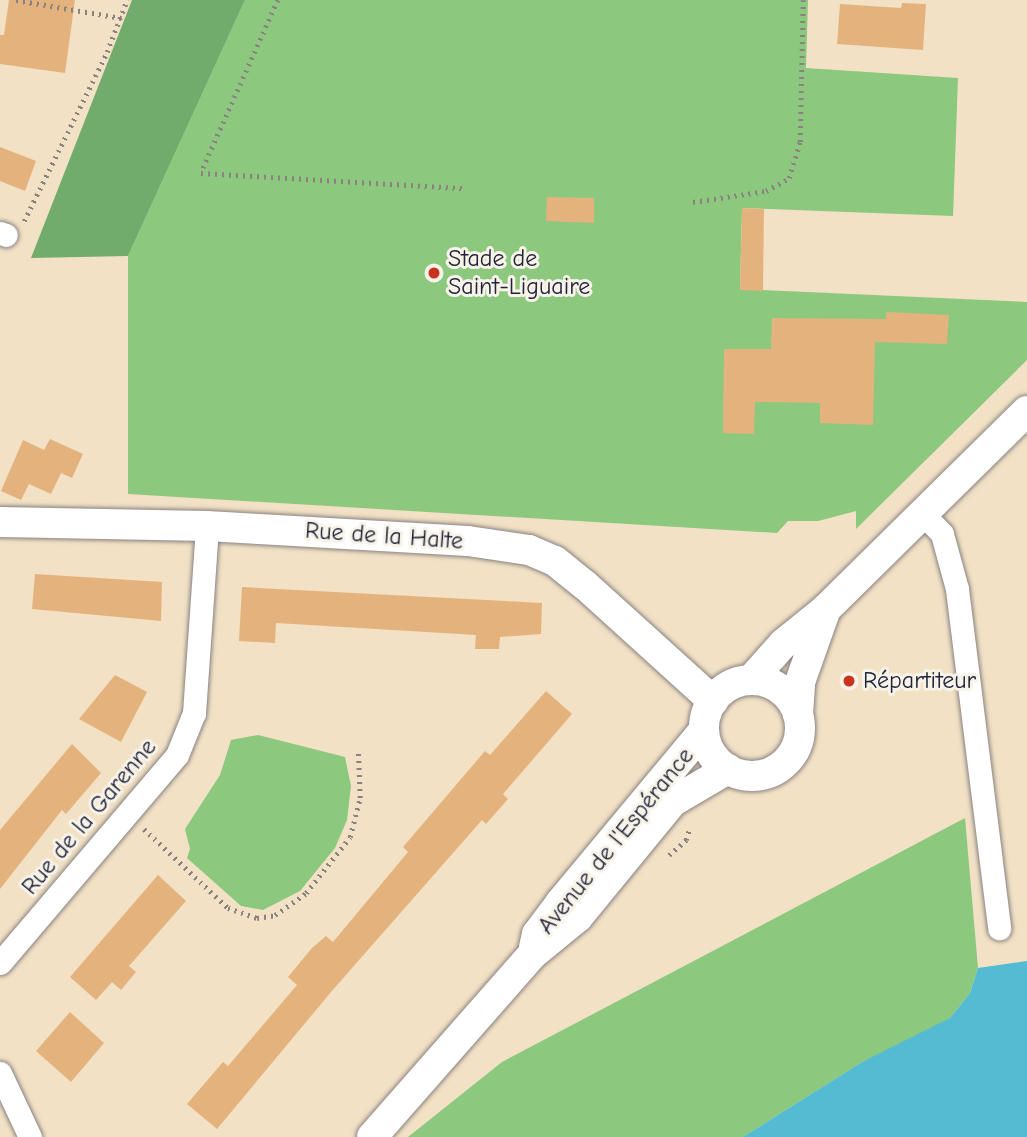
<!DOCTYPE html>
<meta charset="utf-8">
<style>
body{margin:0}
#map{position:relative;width:1027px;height:1137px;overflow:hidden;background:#f2e1c5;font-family:"Comic Neue",sans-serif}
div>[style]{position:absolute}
.green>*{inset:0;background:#8cc87e}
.forest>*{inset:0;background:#71ac6d}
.water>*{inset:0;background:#55bbd3}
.building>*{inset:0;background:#e4b37d}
.path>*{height:4.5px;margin-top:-2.25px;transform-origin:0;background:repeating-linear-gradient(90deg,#8a8280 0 2px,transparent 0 7px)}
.roads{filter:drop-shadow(0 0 2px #8a8280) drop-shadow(0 0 2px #8a8280)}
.minor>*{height:23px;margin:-11.5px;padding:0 11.5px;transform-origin:11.5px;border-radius:11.5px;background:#fff}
.tertiary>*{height:30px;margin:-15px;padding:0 15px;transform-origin:15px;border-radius:15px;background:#fff}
.tertiary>.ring{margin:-15px;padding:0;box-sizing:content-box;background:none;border:30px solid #fff;border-radius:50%}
.dots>*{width:19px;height:19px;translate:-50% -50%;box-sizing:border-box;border:4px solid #f7f3e8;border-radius:50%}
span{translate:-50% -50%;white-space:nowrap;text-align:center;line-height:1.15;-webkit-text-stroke:6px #f7f3e8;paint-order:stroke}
.poi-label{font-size:24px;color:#22223b}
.left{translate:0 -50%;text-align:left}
.street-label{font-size:24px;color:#22223b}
</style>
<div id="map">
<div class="green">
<div style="clip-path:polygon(245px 0,808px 0,806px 68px,958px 78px,953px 216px,742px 208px,740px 289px,1027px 302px,1027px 360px,856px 529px,856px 511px,818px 521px,788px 521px,777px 533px,128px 494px,128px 256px)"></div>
<div style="clip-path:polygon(258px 735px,345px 757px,351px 786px,347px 820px,335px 848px,300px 891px,263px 910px,241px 906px,187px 858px,190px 849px,185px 829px,220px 775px,231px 740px)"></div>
<div style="clip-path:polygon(965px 818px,978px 968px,970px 993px,950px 1018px,925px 1034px,862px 1062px,743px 1137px,408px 1137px,502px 1062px)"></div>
</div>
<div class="forest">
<div style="clip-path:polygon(132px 0,245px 0,128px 256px,31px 258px)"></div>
</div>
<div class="water">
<div style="clip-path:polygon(1027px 961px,1027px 1137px,743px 1137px,862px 1062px,950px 1018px,970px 993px,978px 968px)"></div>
</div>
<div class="building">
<div style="clip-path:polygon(9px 0,75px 0,65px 73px,0 64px,0 35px,4px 35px)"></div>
<div style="clip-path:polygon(902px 3px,926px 4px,923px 50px,837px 44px,840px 4px,901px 8px)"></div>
<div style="clip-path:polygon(0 147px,36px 161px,25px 191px,0 181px)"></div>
<div style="clip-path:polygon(547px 197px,594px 198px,594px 223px,546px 221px)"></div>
<div style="clip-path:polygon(742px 208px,764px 209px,763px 291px,740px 290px)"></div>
<div style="clip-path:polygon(886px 312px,949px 315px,947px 344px,875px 342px,873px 425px,820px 423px,820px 403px,755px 402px,754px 434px,723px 433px,724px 349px,771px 349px,772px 318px,886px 319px)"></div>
<div style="clip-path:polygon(50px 439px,83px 454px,72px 478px,61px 473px,51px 494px,29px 484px,21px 500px,1px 491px,23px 440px,44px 450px)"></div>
<div style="clip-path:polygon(35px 574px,162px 582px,161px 621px,32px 609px)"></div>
<div style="clip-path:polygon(242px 587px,542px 603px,541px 634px,500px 637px,499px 649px,475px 649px,476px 635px,276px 623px,275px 643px,239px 641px)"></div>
<div style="clip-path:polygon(115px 675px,147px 692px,121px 742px,79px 719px)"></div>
<div style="clip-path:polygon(546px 691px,572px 714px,503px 794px,508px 799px,486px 824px,482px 820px,331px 992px,217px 1129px,187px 1104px,223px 1062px,228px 1066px,297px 985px,288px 977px,312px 948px,326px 936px,333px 942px,408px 852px,403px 847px,485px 751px,490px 755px)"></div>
<div style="clip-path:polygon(72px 744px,101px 773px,66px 814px,62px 810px,0 889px,0 830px)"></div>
<div style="clip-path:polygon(158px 875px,186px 901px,129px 966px,136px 972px,121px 990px,112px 982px,96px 1000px,70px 977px)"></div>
<div style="clip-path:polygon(70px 1012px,104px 1043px,71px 1082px,36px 1051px)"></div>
</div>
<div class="path">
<div style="left:16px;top:0;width:107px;rotate:9.7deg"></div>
<div style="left:278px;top:0;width:189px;rotate:114deg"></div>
<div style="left:201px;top:173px;width:263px;rotate:3.3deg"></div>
<div style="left:693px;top:202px;width:74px;rotate:-8.6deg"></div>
<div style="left:766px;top:191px;width:26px;rotate:-29deg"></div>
<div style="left:789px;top:178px;width:38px;rotate:-73deg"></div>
<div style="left:800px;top:142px;width:142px;rotate:-88.8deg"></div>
<div style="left:24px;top:221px;width:188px;rotate:-63.8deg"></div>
<div style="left:107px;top:52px;width:56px;rotate:-69deg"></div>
<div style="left:144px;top:829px;width:115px;rotate:43.2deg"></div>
<div style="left:228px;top:908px;width:31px;rotate:19deg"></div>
<div style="left:257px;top:918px;width:18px;rotate:-9deg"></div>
<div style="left:275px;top:915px;width:38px;rotate:-35deg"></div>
<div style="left:306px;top:893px;width:71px;rotate:-51.8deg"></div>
<div style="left:350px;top:837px;width:40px;rotate:-75.6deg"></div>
<div style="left:360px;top:798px;width:49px;rotate:-92.3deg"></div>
<div style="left:669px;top:855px;width:23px;rotate:-41deg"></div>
<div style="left:686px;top:840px;width:10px;rotate:-73deg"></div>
</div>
<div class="roads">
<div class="minor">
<div style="left:0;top:233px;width:6px;rotate:18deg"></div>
<div style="left:921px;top:512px;width:30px;rotate:46deg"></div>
<div style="left:942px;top:534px;width:57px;rotate:74.7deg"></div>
<div style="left:957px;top:589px;width:342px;rotate:82.9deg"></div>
<div style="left:0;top:963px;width:273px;rotate:-49.6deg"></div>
<div style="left:177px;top:755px;width:45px;rotate:-68deg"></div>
<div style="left:194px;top:713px;width:187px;rotate:-86deg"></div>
<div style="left:0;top:1073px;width:71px;rotate:64.9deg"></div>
</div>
<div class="tertiary">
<div style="left:0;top:522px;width:207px;rotate:1.1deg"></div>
<div style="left:207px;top:526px;width:261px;rotate:3.3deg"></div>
<div style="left:468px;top:541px;width:62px;rotate:8.4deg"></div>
<div style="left:529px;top:550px;width:28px;rotate:23deg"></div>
<div style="left:555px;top:561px;width:38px;rotate:39deg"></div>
<div style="left:585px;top:585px;width:173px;rotate:42.2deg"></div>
<div style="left:751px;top:680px;width:48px;rotate:-48.4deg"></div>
<div style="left:783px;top:644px;width:55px;rotate:-39.1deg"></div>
<div style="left:826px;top:609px;width:282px;rotate:-44.6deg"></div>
<div class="ring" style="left:704px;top:680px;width:66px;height:66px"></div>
<div style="left:798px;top:714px;width:32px;rotate:-86deg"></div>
<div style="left:800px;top:682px;width:77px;rotate:-70.4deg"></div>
<div style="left:534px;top:947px;width:13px;rotate:-77deg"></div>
<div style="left:537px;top:934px;width:39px;rotate:-53deg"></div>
<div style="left:560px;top:903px;width:225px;rotate:-50.2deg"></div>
<div style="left:372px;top:1137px;width:244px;rotate:-48.7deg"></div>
<div style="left:533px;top:954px;width:58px;rotate:-39.4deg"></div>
<div style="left:578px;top:917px;width:149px;rotate:-50.7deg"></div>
<div style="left:672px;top:802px;width:65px;rotate:-30.5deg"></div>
</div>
</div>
<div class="dots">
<div style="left:434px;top:273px;background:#c8321e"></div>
<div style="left:849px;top:681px;background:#c8321e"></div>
</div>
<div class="poi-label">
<span class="left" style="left:448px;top:273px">Stade de<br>Saint-Liguaire</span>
<span class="left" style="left:863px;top:681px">Répartiteur</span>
</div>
<div class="street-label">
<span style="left:384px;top:536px;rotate:4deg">Rue de la Halte</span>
<span style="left:89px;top:817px;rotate:-50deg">Rue de la Garenne</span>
<span style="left:616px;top:841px;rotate:-51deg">Avenue de l'Espérance</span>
</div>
</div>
